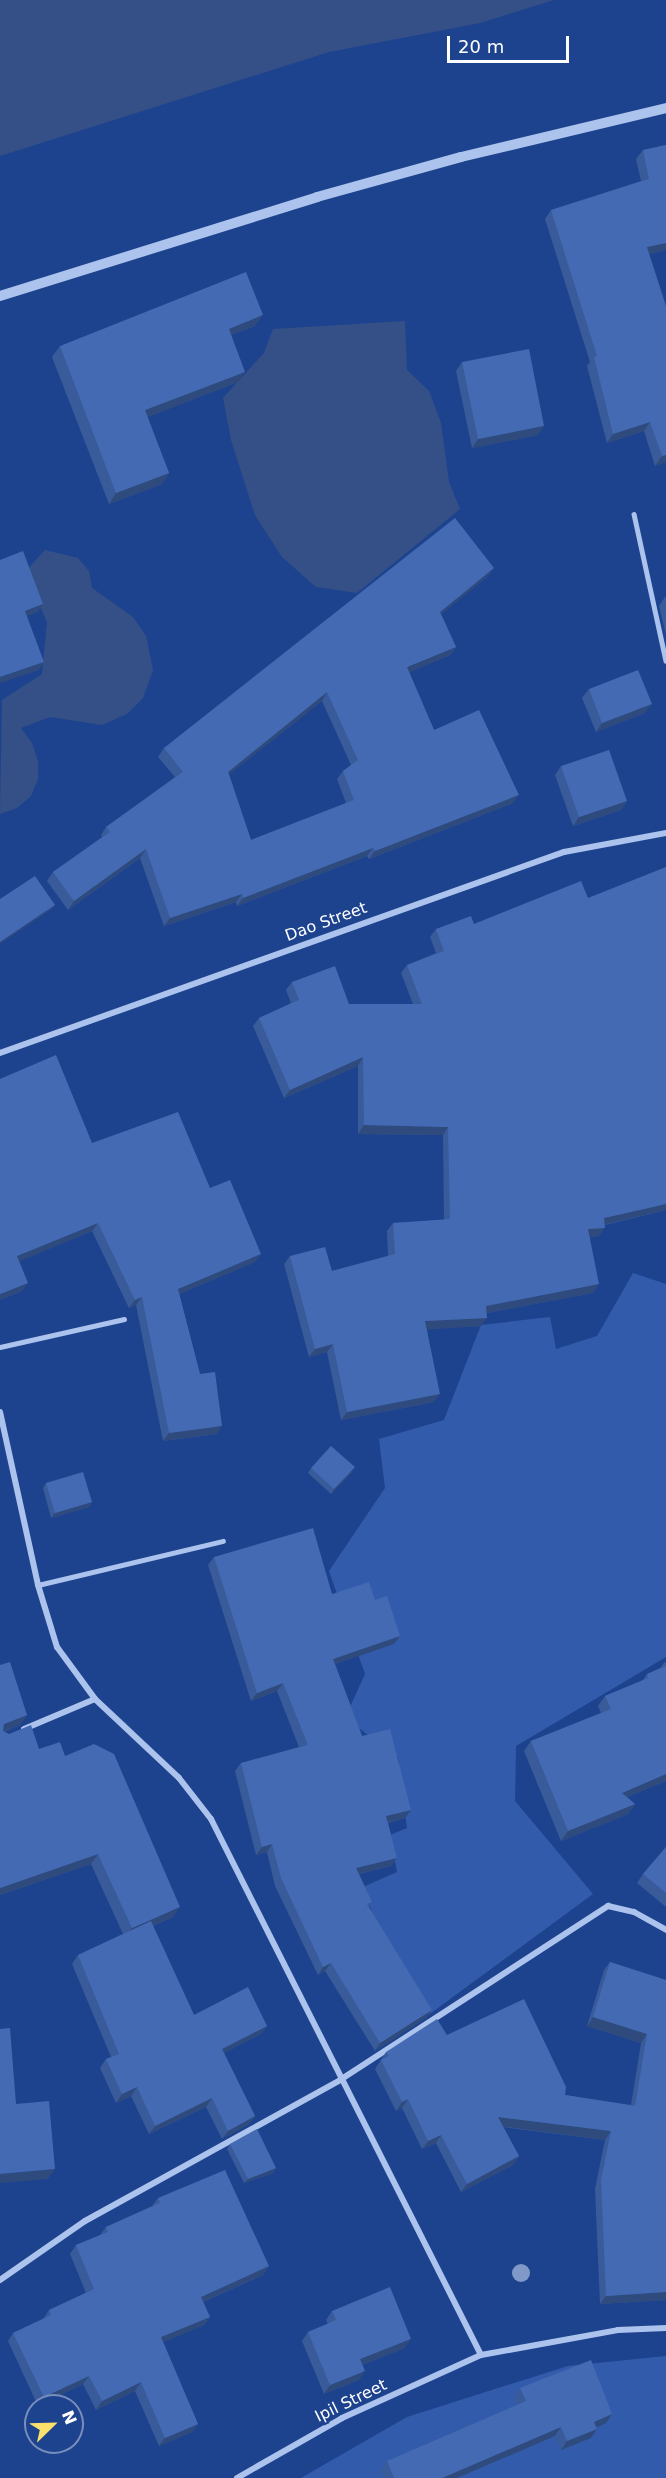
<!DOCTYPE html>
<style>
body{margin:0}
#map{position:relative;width:666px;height:2478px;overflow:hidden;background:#1e438e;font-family:"DejaVu Sans",sans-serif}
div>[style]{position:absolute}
.green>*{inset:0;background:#325cab}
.water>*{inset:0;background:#355087}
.service>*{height:4.5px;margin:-2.25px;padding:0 2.25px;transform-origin:2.25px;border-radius:2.25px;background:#acc3ed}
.minor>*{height:6px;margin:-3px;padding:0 3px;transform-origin:3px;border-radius:3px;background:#acc3ed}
.tertiary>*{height:10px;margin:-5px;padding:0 5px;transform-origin:5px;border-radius:5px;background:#acc3ed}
.trees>*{width:18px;height:18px;margin:-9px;border-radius:50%;background:#8199c9}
.wall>*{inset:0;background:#3a5b9a}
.shaded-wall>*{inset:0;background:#2f4a7d}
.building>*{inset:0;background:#436ab3}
span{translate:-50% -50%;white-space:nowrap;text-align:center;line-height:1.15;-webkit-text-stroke:4.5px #1e438e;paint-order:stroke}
.street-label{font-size:16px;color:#fff}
.north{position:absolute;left:24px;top:2394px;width:60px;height:60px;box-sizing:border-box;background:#1e438e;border:2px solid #788ebb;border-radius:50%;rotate:67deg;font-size:16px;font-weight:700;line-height:24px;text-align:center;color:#fff}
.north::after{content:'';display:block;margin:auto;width:21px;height:27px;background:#fbe16b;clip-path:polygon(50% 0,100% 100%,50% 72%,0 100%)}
.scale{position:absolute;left:447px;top:36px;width:122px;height:27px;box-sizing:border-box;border:3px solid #fff;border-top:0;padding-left:8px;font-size:18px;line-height:21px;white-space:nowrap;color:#fff;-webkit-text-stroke:4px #1e438e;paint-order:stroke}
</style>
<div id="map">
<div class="green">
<div style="clip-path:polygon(633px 1273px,666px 1284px,666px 1657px,516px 1746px,515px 1801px,593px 1894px,427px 2016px,374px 1918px,363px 1887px,397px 1872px,390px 1835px,407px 1828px,398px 1757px,345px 1718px,365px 1674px,329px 1571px,385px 1488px,379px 1439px,444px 1420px,481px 1325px,550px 1317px,556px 1349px,597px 1336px)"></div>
<div style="clip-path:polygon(666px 2356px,666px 2478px,301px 2478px,407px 2417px,568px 2366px)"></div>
</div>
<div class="water">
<div style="clip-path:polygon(0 0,554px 0,480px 23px,329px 52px,0 156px)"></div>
<div style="clip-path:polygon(405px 321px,407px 370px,429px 391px,441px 423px,449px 482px,460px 509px,357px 593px,316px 587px,282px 557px,255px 515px,231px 440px,223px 398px,264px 353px,273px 329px)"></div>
<div style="clip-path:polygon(45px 550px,78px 558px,89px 571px,92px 588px,133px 617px,146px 636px,153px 670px,143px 698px,127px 714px,102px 725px,50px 717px,21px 728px,32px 743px,38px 761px,38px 779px,31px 796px,17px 808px,0 814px,2px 700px,42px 674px,47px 622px,25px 572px)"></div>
</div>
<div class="service">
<div style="left:634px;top:514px;width:150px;rotate:77.7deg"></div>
<div style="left:0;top:1347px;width:127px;rotate:-12.7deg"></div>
<div style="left:38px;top:1585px;width:190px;rotate:-13.4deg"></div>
</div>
<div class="minor">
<div style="left:0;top:1053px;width:599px;rotate:-19.62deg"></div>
<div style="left:564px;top:852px;width:104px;rotate:-10.6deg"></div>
<div style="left:0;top:1412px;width:177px;rotate:77.6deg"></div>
<div style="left:38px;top:1585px;width:65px;rotate:73deg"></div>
<div style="left:57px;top:1647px;width:64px;rotate:53.8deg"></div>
<div style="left:95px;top:1699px;width:115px;rotate:43.2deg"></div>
<div style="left:179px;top:1778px;width:52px;rotate:52deg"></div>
<div style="left:211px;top:1819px;width:600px;rotate:63.26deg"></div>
<div style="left:24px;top:1729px;width:77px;rotate:-22.9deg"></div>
<div style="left:0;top:2280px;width:103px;rotate:-34.8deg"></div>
<div style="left:85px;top:2221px;width:291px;rotate:-28.9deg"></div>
<div style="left:340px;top:2080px;width:320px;rotate:-33deg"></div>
<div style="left:608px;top:1906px;width:27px;rotate:13deg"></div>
<div style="left:634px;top:1912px;width:37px;rotate:29deg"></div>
<div style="left:237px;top:2478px;width:121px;rotate:-29.7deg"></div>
<div style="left:342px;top:2418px;width:153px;rotate:-24.4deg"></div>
<div style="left:481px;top:2355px;width:139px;rotate:-10.3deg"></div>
<div style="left:618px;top:2330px;width:48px;rotate:-2.4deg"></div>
</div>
<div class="tertiary">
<div style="left:0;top:296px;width:332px;rotate:-17.3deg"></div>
<div style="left:317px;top:197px;width:149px;rotate:-15.5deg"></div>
<div style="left:461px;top:157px;width:211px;rotate:-13.4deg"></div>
</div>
<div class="trees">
<div style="left:521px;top:2273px"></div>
</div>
<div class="wall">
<div style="clip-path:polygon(666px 145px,666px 250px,649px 254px,666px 462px,655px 466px,644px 431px,607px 443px,587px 366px,590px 362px,545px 219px,551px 210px,641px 181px,636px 159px,643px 150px)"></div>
<div style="clip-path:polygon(255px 326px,231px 335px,238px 382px,147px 417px,169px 473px,162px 484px,109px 504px,52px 357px,60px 346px)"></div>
<div style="clip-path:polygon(462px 362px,538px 435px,472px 448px,456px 371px)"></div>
<div style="clip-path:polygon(evenodd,488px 576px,441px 614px,456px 647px,450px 655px,409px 672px,434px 730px,513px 803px,369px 859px,367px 856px,237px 906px,236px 902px,164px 926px,140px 858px,68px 910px,47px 881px,53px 872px,102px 837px,101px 835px,106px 827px,175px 777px,158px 757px,164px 748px,488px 576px,322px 701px,351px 765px,343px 771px,337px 779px,346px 803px,251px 840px,229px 774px,322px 701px)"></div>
<div style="clip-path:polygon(665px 597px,666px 597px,666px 635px,659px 606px)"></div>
<div style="clip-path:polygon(589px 689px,645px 713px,596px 732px,582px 698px)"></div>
<div style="clip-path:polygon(561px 766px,627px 801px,621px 810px,573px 826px,555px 775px)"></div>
<div style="clip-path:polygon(474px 924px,666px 1210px,605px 1225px,599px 1236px,590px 1237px,593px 1293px,487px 1313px,481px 1326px,427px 1329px,434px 1402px,341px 1420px,327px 1352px,309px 1357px,284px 1264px,290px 1256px,332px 1271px,388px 1256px,387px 1231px,393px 1223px,444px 1220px,443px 1135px,358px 1134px,358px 1066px,284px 1098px,253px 1026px,259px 1018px,291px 1003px,286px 990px,292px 982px,349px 1004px,413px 1004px,401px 973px,407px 965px,436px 953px,430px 937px,436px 929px)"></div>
<div style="clip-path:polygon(0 1079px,92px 1143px,210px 1188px,255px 1262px,179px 1294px,200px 1374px,217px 1434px,163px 1441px,136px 1305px,129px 1308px,92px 1231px,19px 1261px,22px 1291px,0 1300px)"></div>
<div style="clip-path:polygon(311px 1468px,352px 1472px,331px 1494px,308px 1473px)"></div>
<div style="clip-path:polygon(46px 1483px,92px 1502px,89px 1507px,51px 1518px,43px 1488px)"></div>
<div style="clip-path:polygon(214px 1557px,332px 1594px,375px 1600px,400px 1636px,394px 1644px,335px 1664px,362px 1736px,411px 1810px,405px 1818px,388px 1823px,397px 1858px,391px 1866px,359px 1874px,372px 1902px,369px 1907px,432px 2010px,426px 2018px,375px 2051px,325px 1971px,318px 1975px,275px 1886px,267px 1852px,256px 1855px,235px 1771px,241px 1763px,299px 1747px,277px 1691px,251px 1701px,208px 1565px)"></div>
<div style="clip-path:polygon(665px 1662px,666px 1662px,666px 1781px,627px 1797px,635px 1804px,628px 1814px,561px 1841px,524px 1751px,531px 1741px,601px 1713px,598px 1706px,605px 1696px,643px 1680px,647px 1674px,660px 1668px)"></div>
<div style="clip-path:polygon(0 1665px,27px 1715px,20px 1725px,4px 1732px,39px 1749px,65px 1756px,173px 1917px,153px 1926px,194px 2015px,267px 2026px,261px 2034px,224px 2053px,255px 2116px,249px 2124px,222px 2139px,206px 2107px,149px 2134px,131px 2096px,116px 2103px,100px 2068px,106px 2059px,111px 2057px,72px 1964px,78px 1955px,123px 1934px,91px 1864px,0 1895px)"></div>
<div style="clip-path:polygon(666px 1847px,666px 1907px,637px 1883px,643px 1874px)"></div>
<div style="clip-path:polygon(610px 1962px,659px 1978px,666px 2300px,600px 2304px,595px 2189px,605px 2140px,503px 2127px,519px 2156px,513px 2165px,461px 2192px,436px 2143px,422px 2149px,402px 2108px,396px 2111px,375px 2069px,386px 2052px,447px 2035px,565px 2095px,631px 2105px,641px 2043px,587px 2026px,604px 1970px)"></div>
<div style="clip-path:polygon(230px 2144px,276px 2168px,273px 2173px,244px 2183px,227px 2149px)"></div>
<div style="clip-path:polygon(158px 2198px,269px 2266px,263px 2275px,203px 2302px,210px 2317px,204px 2325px,163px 2342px,198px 2424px,192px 2432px,159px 2446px,135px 2391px,96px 2410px,83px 2384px,38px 2406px,8px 2341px,13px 2333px,43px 2319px,49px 2310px,86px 2293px,70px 2254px,76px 2245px,100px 2235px,106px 2227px,152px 2206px)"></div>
<div style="clip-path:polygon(332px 2311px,405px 2348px,362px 2365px,359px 2380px,324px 2394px,302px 2341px,308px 2332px,328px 2324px,326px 2320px)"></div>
<div style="clip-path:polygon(520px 2388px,612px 2414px,606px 2423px,596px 2427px,597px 2429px,591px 2438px,561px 2450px,555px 2436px,457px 2478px,384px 2478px,381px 2470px,387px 2461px,517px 2405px,514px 2397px)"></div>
</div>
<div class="shaded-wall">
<div style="clip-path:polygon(666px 243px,666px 250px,641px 256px,647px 247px)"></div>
<div style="clip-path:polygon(263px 315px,255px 326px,221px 339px,229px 329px)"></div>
<div style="clip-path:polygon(245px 372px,238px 382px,138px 421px,145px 410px)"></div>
<div style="clip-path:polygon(650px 422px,644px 431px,607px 443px,613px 434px)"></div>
<div style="clip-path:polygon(544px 426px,538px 435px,472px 448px,478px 439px)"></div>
<div style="clip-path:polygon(666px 455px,666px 462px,655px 466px,662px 456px)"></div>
<div style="clip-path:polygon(169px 473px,162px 484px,109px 504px,116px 493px)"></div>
<div style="clip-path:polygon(494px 568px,488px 576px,434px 620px,440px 612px)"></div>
<div style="clip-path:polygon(43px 604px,38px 612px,20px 619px,25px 611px)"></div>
<div style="clip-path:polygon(456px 647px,450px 655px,401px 676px,407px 667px)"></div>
<div style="clip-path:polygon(44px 662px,39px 670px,0 683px,0 677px)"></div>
<div style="clip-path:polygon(327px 692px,322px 701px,222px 780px,228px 772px)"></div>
<div style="clip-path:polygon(652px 704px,645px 713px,596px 732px,602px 723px)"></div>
<div style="clip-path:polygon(519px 795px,513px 803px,369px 859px,375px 851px)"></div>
<div style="clip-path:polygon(627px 801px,621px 810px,573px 826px,579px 817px)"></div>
<div style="clip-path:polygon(373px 848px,367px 856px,237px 906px,243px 898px)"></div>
<div style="clip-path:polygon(146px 849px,140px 858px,68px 910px,74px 901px)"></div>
<div style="clip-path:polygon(242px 894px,236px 902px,164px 926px,170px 918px)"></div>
<div style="clip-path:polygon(55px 905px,52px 909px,0 944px,0 942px)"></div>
<div style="clip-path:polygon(363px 1057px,358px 1066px,284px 1098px,290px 1090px)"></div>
<div style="clip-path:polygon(364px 1125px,448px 1127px,443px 1135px,358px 1134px)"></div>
<div style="clip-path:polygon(666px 1204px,666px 1210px,598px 1226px,604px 1218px)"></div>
<div style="clip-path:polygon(98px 1223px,92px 1231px,11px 1265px,17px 1256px)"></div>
<div style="clip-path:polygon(605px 1228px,599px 1236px,583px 1238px,588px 1229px)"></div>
<div style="clip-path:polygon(261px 1254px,255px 1262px,172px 1297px,178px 1289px)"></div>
<div style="clip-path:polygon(28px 1283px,22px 1291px,0 1300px,0 1294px)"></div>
<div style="clip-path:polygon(599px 1284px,593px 1293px,481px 1314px,486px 1306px)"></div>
<div style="clip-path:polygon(142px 1297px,136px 1305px,129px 1308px,135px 1300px)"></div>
<div style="clip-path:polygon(487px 1318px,481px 1326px,419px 1330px,425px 1321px)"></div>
<div style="clip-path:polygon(333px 1344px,327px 1352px,309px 1357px,315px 1349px)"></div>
<div style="clip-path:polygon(440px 1394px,434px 1402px,341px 1420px,347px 1412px)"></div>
<div style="clip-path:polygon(222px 1426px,217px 1434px,163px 1441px,169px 1433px)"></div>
<div style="clip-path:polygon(355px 1467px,352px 1472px,331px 1494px,334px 1489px)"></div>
<div style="clip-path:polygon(92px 1502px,89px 1507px,51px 1518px,55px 1513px)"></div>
<div style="clip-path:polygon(400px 1636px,394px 1644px,327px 1667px,333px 1659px)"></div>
<div style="clip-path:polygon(283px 1683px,277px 1691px,251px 1701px,257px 1693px)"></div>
<div style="clip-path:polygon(27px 1715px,20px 1725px,0 1733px,4px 1724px)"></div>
<div style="clip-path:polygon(666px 1774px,666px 1781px,615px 1802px,622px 1793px)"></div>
<div style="clip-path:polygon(635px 1804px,628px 1814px,561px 1841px,568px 1831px)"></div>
<div style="clip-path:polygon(411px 1810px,405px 1818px,381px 1824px,386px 1816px)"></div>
<div style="clip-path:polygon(272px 1844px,267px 1852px,256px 1855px,262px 1847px)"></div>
<div style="clip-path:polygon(98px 1854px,91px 1864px,0 1895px,0 1888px)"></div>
<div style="clip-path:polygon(397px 1858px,391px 1866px,350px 1876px,356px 1868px)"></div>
<div style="clip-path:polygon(180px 1907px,173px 1917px,125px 1938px,132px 1928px)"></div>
<div style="clip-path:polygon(331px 1963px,325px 1971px,318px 1975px,323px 1967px)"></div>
<div style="clip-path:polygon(432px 2010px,426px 2018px,375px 2051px,380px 2043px)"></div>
<div style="clip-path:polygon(593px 2017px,647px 2034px,641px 2043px,587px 2026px)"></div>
<div style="clip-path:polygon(267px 2026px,261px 2034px,216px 2057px,222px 2049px)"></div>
<div style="clip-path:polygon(137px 2087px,131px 2096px,116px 2103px,122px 2094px)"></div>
<div style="clip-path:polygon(212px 2098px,206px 2107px,149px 2134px,155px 2126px)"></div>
<div style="clip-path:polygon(408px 2099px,402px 2108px,396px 2111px,402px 2102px)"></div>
<div style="clip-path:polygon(255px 2116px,249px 2124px,222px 2139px,228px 2131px)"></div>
<div style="clip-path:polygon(498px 2117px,611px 2131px,605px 2140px,492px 2125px)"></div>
<div style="clip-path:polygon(441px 2135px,436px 2143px,422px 2149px,428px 2141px)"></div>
<div style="clip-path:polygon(519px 2156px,513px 2165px,461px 2192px,467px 2184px)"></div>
<div style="clip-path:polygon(276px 2168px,273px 2173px,244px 2183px,248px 2179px)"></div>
<div style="clip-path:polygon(55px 2169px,48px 2179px,0 2183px,0 2174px)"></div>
<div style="clip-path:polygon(269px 2266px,263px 2275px,195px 2305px,201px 2297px)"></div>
<div style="clip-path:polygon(666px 2292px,666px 2300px,600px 2304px,606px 2296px)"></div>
<div style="clip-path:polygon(210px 2317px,204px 2325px,155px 2346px,161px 2337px)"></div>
<div style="clip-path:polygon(411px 2339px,405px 2348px,354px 2368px,360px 2359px)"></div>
<div style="clip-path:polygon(365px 2371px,359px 2380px,324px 2394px,330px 2385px)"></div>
<div style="clip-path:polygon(89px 2376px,83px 2384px,38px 2406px,44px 2397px)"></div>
<div style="clip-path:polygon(141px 2382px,135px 2391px,96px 2410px,102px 2401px)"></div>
<div style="clip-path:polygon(612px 2414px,606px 2423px,588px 2431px,594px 2422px)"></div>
<div style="clip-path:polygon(198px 2424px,192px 2432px,159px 2446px,165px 2438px)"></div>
<div style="clip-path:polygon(561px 2427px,555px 2436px,457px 2478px,442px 2478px)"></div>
<div style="clip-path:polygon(597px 2429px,591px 2438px,561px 2450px,567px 2441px)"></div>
</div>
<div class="building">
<div style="clip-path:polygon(666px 145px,666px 243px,647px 247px,666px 306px,666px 455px,662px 456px,650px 422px,613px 434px,594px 357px,597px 356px,551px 210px,649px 179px,643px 150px)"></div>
<div style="clip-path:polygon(246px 272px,263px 315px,229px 329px,245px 372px,145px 410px,169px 473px,116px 493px,60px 346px)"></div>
<div style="clip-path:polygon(529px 349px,544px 426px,478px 439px,462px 362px)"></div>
<div style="clip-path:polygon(evenodd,455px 518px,494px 568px,440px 612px,456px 647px,407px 667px,434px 730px,479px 710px,519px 795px,375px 851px,373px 848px,243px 898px,242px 894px,170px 918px,146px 849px,74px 901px,53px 872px,110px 832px,106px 827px,183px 772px,164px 748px,455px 518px,327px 692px,358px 760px,343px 771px,354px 800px,251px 840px,228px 772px,327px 692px)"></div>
<div style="clip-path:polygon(23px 551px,43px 604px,25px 611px,44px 662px,0 677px,0 560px)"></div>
<div style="clip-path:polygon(638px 670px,652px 704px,602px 723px,589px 689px)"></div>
<div style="clip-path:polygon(609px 750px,627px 801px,579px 817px,561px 766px)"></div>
<div style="clip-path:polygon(666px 867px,666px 1204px,604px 1218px,605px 1228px,588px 1229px,599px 1284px,486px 1306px,487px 1318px,425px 1321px,440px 1394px,347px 1412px,333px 1344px,315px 1349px,290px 1256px,325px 1247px,332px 1271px,395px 1254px,393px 1223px,450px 1219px,448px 1127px,364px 1125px,363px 1057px,290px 1090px,259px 1018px,299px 1000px,292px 982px,335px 966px,349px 1004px,422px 1004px,407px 965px,444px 951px,436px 929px,471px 916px,474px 924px,581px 881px,588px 898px)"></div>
<div style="clip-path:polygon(35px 876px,55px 905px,0 942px,0 899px)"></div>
<div style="clip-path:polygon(56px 1055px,92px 1143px,178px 1112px,210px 1188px,230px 1180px,261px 1254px,178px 1289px,200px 1374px,215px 1372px,222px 1426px,169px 1433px,142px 1297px,135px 1300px,98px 1223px,17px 1256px,28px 1283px,0 1294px,0 1079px)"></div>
<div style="clip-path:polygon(331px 1446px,355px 1467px,334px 1489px,311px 1468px)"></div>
<div style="clip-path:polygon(83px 1472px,92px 1502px,55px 1513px,46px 1483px)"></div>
<div style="clip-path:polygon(313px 1528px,332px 1594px,369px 1582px,375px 1600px,387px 1596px,400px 1636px,333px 1659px,362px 1736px,390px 1729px,411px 1810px,386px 1816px,397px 1858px,356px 1868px,372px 1902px,367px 1904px,432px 2010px,380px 2043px,331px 1963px,323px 1967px,281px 1878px,272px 1844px,262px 1847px,241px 1763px,308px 1745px,283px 1683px,257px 1693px,214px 1557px)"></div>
<div style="clip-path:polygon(10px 1662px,27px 1715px,4px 1724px,3px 1731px,9px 1734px,31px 1725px,39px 1749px,60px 1742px,65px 1756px,94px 1744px,114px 1754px,180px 1907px,132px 1928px,98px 1854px,0 1888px,0 1665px)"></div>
<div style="clip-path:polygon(666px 1666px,666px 1774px,622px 1793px,635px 1804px,568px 1831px,531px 1741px,611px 1709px,605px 1696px,648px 1678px,647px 1674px)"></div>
<div style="clip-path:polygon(666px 1847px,666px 1893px,643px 1874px)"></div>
<div style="clip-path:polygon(151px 1921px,194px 2015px,248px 1987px,267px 2026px,222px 2049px,255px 2116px,228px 2131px,212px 2098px,155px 2126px,137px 2087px,122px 2094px,106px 2059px,119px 2054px,78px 1955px)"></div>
<div style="clip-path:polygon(610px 1962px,666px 1980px,666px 2292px,606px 2296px,601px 2180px,611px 2131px,498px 2117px,519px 2156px,467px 2184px,441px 2135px,428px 2141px,408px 2099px,402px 2102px,381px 2060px,389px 2056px,386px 2052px,437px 2019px,447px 2035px,524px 1999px,566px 2087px,565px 2095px,635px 2106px,647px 2034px,593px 2017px)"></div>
<div style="clip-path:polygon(10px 2028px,16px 2104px,49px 2101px,55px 2169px,0 2174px,0 2029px)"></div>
<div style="clip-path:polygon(257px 2129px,276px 2168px,248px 2179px,230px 2144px)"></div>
<div style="clip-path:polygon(225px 2170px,269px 2266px,201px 2297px,210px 2317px,161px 2337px,198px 2424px,165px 2438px,141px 2382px,102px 2401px,89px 2376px,44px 2397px,13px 2333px,51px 2315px,49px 2310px,94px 2289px,76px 2245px,108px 2232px,106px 2227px,160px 2203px,158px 2198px)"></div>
<div style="clip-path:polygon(390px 2287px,411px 2339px,360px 2359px,365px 2371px,330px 2385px,308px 2332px,336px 2320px,332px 2311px)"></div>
<div style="clip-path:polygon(591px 2360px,612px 2414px,594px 2422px,597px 2429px,567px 2441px,561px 2427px,442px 2478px,394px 2478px,387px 2461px,526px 2401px,520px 2388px)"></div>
</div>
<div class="street-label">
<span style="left:326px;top:922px;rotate:-20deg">Dao Street</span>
<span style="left:351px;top:2401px;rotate:-26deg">Ipil Street</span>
</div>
<div class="north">N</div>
<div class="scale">20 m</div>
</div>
